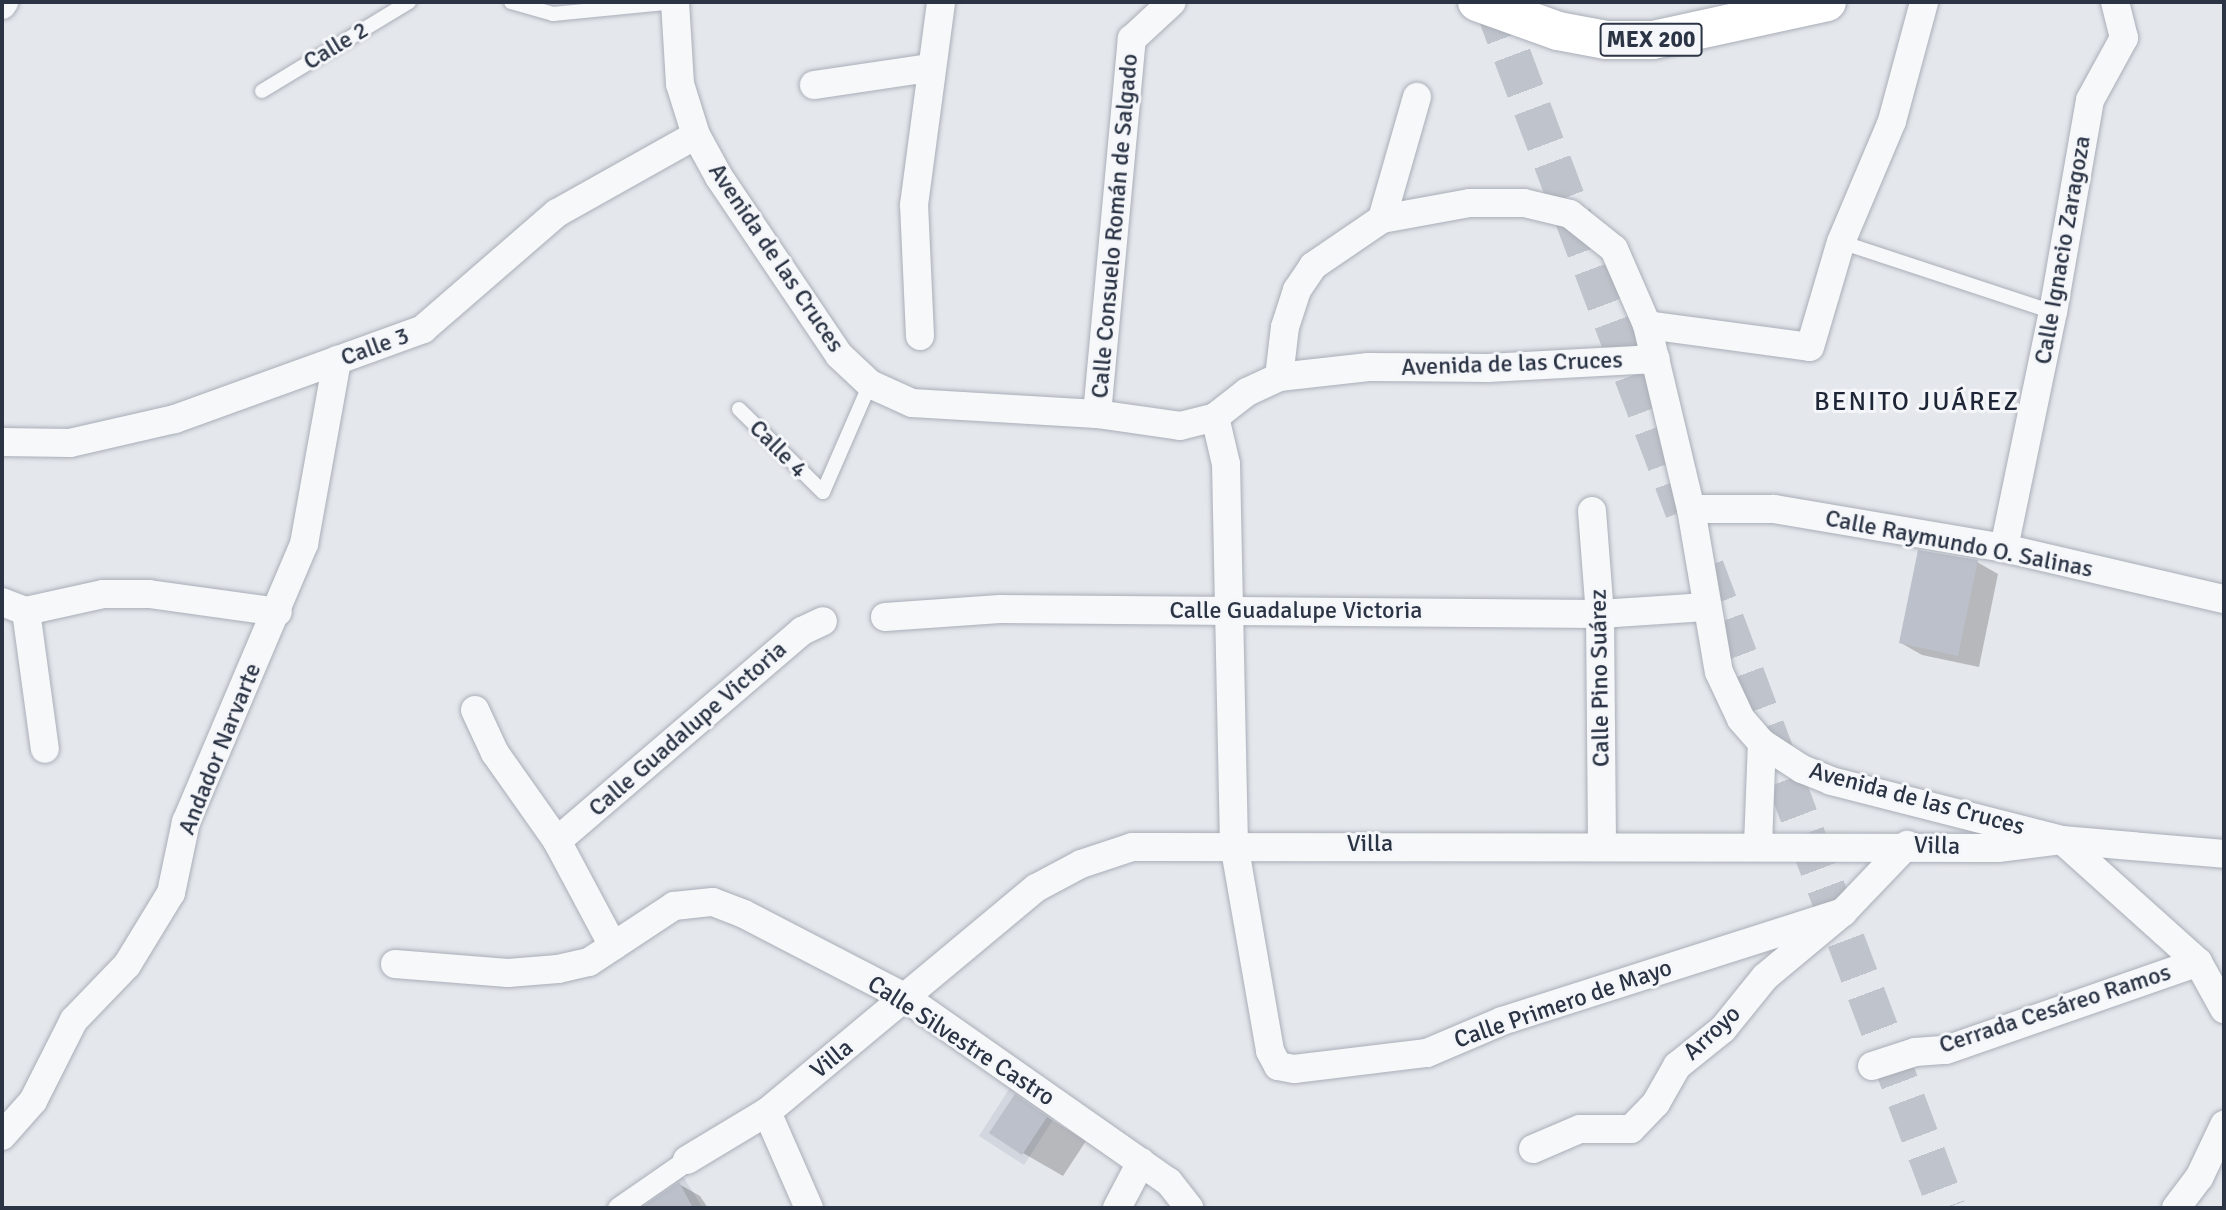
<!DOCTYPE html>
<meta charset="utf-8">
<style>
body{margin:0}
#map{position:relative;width:2226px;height:1210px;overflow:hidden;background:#e4e7ec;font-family:Signika,sans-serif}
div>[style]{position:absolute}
.built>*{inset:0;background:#d2d6de}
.shadow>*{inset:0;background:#0003}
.building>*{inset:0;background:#bbc0ca}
.motorway-tunnel>*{height:38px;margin-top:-19px;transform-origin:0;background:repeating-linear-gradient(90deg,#bfc3cb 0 38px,transparent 0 57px)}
.roads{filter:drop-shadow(0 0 2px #a9aeb7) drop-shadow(0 0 2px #a9aeb7)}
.service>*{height:14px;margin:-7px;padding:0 7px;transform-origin:7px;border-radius:7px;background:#f7f8fa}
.pedestrian>*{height:21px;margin:-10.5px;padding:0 10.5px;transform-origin:10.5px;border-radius:10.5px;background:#f7f8fa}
.minor>*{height:28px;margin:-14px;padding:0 14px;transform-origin:14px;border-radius:14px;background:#f7f8fa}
.primary>*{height:38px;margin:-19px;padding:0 19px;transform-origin:19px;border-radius:19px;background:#fff}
span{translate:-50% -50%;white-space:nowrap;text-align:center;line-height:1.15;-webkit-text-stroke:6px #f4f6f9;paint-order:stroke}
.shield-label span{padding:2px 5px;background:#f4f6f9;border:2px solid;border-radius:5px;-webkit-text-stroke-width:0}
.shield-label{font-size:23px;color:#2b3445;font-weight:700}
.street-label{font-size:24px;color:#2b3445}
.neighbourhood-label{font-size:26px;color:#1d2536;letter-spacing:2px}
.frame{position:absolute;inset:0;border:4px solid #2b3445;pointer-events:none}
</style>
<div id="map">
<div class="built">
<div style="clip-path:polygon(1013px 1083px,1058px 1112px,1024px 1165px,979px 1136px)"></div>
<div style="clip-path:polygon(680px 1172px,703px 1208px,631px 1208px)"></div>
</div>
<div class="shadow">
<div style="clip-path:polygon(1977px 562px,1998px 574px,1979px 667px,1922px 655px,1901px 643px)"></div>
<div style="clip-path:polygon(1015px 1097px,1086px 1141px,1063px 1176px,1023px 1153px)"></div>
<div style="clip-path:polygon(679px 1184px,700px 1196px,708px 1208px,644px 1208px)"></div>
</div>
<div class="building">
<div style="clip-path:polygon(1918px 550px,1978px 560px,1958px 656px,1899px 643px)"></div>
<div style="clip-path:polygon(1015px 1094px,1047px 1117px,1022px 1155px,989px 1133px)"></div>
<div style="clip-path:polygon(679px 1182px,693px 1208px,641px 1208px)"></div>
</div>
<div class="motorway-tunnel">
<div style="left:1492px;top:2px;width:544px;rotate:69.33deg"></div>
<div style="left:1705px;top:567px;width:685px;rotate:69.32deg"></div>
</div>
<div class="roads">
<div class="service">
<div style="left:511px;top:2px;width:44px;rotate:15.9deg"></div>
<div style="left:553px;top:14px;width:123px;rotate:-5.6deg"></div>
<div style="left:262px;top:91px;width:172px;rotate:-31.2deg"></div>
<div style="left:1841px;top:242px;width:223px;rotate:18.3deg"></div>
<div style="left:739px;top:409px;width:118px;rotate:44.7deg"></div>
<div style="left:823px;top:492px;width:118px;rotate:-66.5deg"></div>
</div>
<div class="pedestrian">
<div style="left:618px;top:1208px;width:84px;rotate:-34.8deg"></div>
</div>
<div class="minor">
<div style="left:675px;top:2px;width:82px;rotate:86.5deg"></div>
<div style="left:680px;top:84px;width:53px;rotate:72.6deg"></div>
<div style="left:696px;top:135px;width:48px;rotate:61.3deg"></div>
<div style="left:719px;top:177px;width:215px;rotate:56deg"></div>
<div style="left:839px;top:355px;width:42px;rotate:43.1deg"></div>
<div style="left:870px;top:384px;width:46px;rotate:24.3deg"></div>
<div style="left:912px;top:403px;width:185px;rotate:3.4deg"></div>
<div style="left:1097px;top:414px;width:84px;rotate:8.2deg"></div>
<div style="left:1180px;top:426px;width:36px;rotate:-14deg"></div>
<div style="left:1215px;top:417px;width:41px;rotate:-38deg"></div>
<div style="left:1247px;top:392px;width:35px;rotate:-25deg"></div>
<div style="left:1279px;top:377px;width:90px;rotate:-6.4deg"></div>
<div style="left:1368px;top:367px;width:120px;rotate:0.5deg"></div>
<div style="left:1488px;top:368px;width:168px;rotate:-3.1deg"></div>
<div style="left:2px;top:5px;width:4px;rotate:-56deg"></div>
<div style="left:814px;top:85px;width:116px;rotate:-8.4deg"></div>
<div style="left:1382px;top:219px;width:127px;rotate:-74deg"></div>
<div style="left:1647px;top:325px;width:164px;rotate:7.7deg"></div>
<div style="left:1810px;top:347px;width:109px;rotate:-73.6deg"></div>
<div style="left:1841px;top:242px;width:131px;rotate:-67.1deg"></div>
<div style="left:1892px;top:121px;width:123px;rotate:-74.9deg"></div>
<div style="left:920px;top:336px;width:131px;rotate:-92.6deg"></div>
<div style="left:914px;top:205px;width:205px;rotate:-82.4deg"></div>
<div style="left:1279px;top:377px;width:50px;rotate:-83.2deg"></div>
<div style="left:1285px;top:327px;width:39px;rotate:-72deg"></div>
<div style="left:1297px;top:290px;width:29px;rotate:-56deg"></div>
<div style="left:1313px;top:266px;width:83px;rotate:-34.3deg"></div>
<div style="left:1382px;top:219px;width:89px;rotate:-10.3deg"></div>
<div style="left:1470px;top:203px;width:54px"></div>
<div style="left:1524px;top:203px;width:47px;rotate:13.4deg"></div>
<div style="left:1570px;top:214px;width:56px;rotate:38.5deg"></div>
<div style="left:1614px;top:249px;width:83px;rotate:66.5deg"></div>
<div style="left:1647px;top:325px;width:189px;rotate:76.6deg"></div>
<div style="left:1691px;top:509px;width:165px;rotate:80.3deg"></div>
<div style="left:1719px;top:672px;width:52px;rotate:64.9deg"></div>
<div style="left:1741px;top:719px;width:32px;rotate:49deg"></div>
<div style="left:1762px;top:743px;width:48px;rotate:33deg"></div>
<div style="left:1802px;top:769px;width:31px;rotate:22deg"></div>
<div style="left:1831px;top:781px;width:238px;rotate:14.3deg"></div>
<div style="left:2062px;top:840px;width:183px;rotate:41.9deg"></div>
<div style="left:2198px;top:962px;width:54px;rotate:61deg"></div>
<div style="left:1097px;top:414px;width:377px;rotate:-84.7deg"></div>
<div style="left:1132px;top:39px;width:54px;rotate:-42.8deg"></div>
<div style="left:1215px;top:417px;width:48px;rotate:76.8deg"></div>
<div style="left:1226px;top:464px;width:380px;rotate:88.8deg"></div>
<div style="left:1234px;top:844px;width:210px;rotate:80.1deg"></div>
<div style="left:1270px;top:1051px;width:17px;rotate:62deg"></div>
<div style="left:1278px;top:1066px;width:16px;rotate:11deg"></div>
<div style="left:1294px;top:1069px;width:134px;rotate:-6.9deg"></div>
<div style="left:1427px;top:1053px;width:82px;rotate:-23.1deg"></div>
<div style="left:1502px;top:1021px;width:358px;rotate:-17.7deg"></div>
<div style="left:2px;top:442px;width:68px;rotate:0.8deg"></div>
<div style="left:70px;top:443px;width:108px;rotate:-12.9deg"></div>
<div style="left:175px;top:419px;width:264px;rotate:-19.9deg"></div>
<div style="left:423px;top:329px;width:177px;rotate:-40.9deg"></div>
<div style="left:557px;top:213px;width:159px;rotate:-29.3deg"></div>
<div style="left:1691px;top:509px;width:83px"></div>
<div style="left:1774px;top:509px;width:233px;rotate:9.6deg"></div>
<div style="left:2004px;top:548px;width:226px;rotate:13.1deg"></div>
<div style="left:1592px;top:511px;width:103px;rotate:85.6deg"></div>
<div style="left:1600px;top:614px;width:230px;rotate:89.5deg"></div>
<div style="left:2004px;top:548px;width:241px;rotate:-78.3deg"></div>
<div style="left:2053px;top:312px;width:215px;rotate:-80.1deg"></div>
<div style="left:2090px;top:100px;width:71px;rotate:-61.3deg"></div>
<div style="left:2124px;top:38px;width:37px;rotate:-104deg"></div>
<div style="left:2px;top:602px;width:26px;rotate:21deg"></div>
<div style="left:26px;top:611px;width:79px;rotate:-12.4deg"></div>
<div style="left:103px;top:594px;width:46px"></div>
<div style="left:149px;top:594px;width:130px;rotate:7.9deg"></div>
<div style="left:26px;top:611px;width:139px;rotate:82.2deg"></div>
<div style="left:885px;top:617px;width:115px;rotate:-4deg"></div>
<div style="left:1000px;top:609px;width:600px;rotate:0.48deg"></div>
<div style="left:1600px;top:614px;width:106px;rotate:-3.8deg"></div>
<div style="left:475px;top:710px;width:47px;rotate:65.1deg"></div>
<div style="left:495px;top:753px;width:108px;rotate:54.8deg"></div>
<div style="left:557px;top:841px;width:119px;rotate:61.9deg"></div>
<div style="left:557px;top:841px;width:323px;rotate:-40.6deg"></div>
<div style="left:802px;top:631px;width:23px;rotate:-25deg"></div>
<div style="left:1758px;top:845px;width:102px;rotate:-87.8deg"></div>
<div style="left:395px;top:964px;width:113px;rotate:4.6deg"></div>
<div style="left:508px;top:973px;width:50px;rotate:-4.6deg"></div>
<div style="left:558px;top:969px;width:32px;rotate:-13deg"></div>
<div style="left:589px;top:962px;width:102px;rotate:-33.4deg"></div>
<div style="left:674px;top:906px;width:39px;rotate:-6deg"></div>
<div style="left:713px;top:902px;width:33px;rotate:21deg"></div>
<div style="left:744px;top:914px;width:182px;rotate:27.4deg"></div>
<div style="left:906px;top:998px;width:321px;rotate:35deg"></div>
<div style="left:1169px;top:1182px;width:33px;rotate:52deg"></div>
<div style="left:1872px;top:1066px;width:45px;rotate:-18deg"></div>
<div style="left:1915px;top:1052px;width:31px;rotate:-4deg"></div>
<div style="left:1946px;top:1050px;width:267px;rotate:-19.2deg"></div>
<div style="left:767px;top:1112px;width:105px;rotate:66.4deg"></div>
<div style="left:2px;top:1136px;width:47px;rotate:-48.5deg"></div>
<div style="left:33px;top:1101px;width:91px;rotate:-63.2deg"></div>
<div style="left:74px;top:1020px;width:76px;rotate:-46.1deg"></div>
<div style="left:127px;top:965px;width:84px;rotate:-58.6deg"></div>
<div style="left:171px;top:893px;width:73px;rotate:-78.1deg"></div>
<div style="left:186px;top:822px;width:302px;rotate:-67deg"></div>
<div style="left:304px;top:544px;width:187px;rotate:-79.8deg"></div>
<div style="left:1533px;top:1149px;width:51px;rotate:-23.1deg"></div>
<div style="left:1580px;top:1129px;width:51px"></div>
<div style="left:1631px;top:1129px;width:36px;rotate:-46deg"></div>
<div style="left:1656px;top:1103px;width:43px;rotate:-60.4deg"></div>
<div style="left:1677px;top:1066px;width:59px;rotate:-38.8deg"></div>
<div style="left:1723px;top:1029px;width:67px;rotate:-51.1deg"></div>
<div style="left:1765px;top:977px;width:102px;rotate:-39.8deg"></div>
<div style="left:1843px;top:912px;width:93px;rotate:-46.3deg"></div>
<div style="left:687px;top:1160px;width:93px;rotate:-31deg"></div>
<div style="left:767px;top:1112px;width:350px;rotate:-39.8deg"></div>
<div style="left:1036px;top:888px;width:51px;rotate:-28.1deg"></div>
<div style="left:1081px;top:864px;width:54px;rotate:-18.4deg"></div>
<div style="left:1132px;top:847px;width:866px;rotate:0.07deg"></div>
<div style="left:1998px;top:848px;width:64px;rotate:-7.1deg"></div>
<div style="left:2062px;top:840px;width:163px;rotate:4.9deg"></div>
<div style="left:1117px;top:1208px;width:52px;rotate:-62.4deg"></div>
<div style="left:2176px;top:1208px;width:38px;rotate:-53deg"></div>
<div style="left:2199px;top:1178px;width:59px;rotate:-64.7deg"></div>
</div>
<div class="primary">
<div style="left:1477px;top:2px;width:86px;rotate:19.7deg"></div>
<div style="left:1558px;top:31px;width:49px;rotate:10.6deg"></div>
<div style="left:1606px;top:40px;width:47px"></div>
<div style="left:1653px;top:40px;width:178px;rotate:-12.3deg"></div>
</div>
</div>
<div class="shield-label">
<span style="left:1651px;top:40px">MEX 200</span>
</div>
<div class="street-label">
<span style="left:336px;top:46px;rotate:-31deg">Calle 2</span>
<span style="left:1115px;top:226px;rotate:-85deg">Calle Consuelo Román de Salgado</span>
<span style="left:2063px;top:250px;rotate:-80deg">Calle Ignacio Zaragoza</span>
<span style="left:776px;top:258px;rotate:56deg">Avenida de las Cruces</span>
<span style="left:375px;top:347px;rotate:-20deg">Calle 3</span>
<span style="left:1512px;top:364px;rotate:-2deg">Avenida de las Cruces</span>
<span style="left:778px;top:449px;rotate:45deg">Calle 4</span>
<span style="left:1959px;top:544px;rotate:11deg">Calle Raymundo O. Salinas</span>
<span style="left:1296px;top:611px">Calle Guadalupe Victoria</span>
<span style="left:1600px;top:678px;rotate:-91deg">Calle Pino Suárez</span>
<span style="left:688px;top:729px;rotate:-41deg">Calle Guadalupe Victoria</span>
<span style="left:220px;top:749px;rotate:-68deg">Andador Narvarte</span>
<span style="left:1917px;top:799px;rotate:15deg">Avenida de las Cruces</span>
<span style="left:1370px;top:844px">Villa</span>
<span style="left:1937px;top:846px;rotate:2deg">Villa</span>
<span style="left:1563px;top:1004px;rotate:-19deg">Calle Primero de Mayo</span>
<span style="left:2055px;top:1009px;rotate:-18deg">Cerrada Cesáreo Ramos</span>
<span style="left:1712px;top:1033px;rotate:-43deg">Arroyo</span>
<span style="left:961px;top:1041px;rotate:33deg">Calle Silvestre Castro</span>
<span style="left:832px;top:1059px;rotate:-39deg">Villa</span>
</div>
<div class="neighbourhood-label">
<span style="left:1917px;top:403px">BENITO JUÁREZ</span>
</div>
<div class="frame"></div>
</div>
